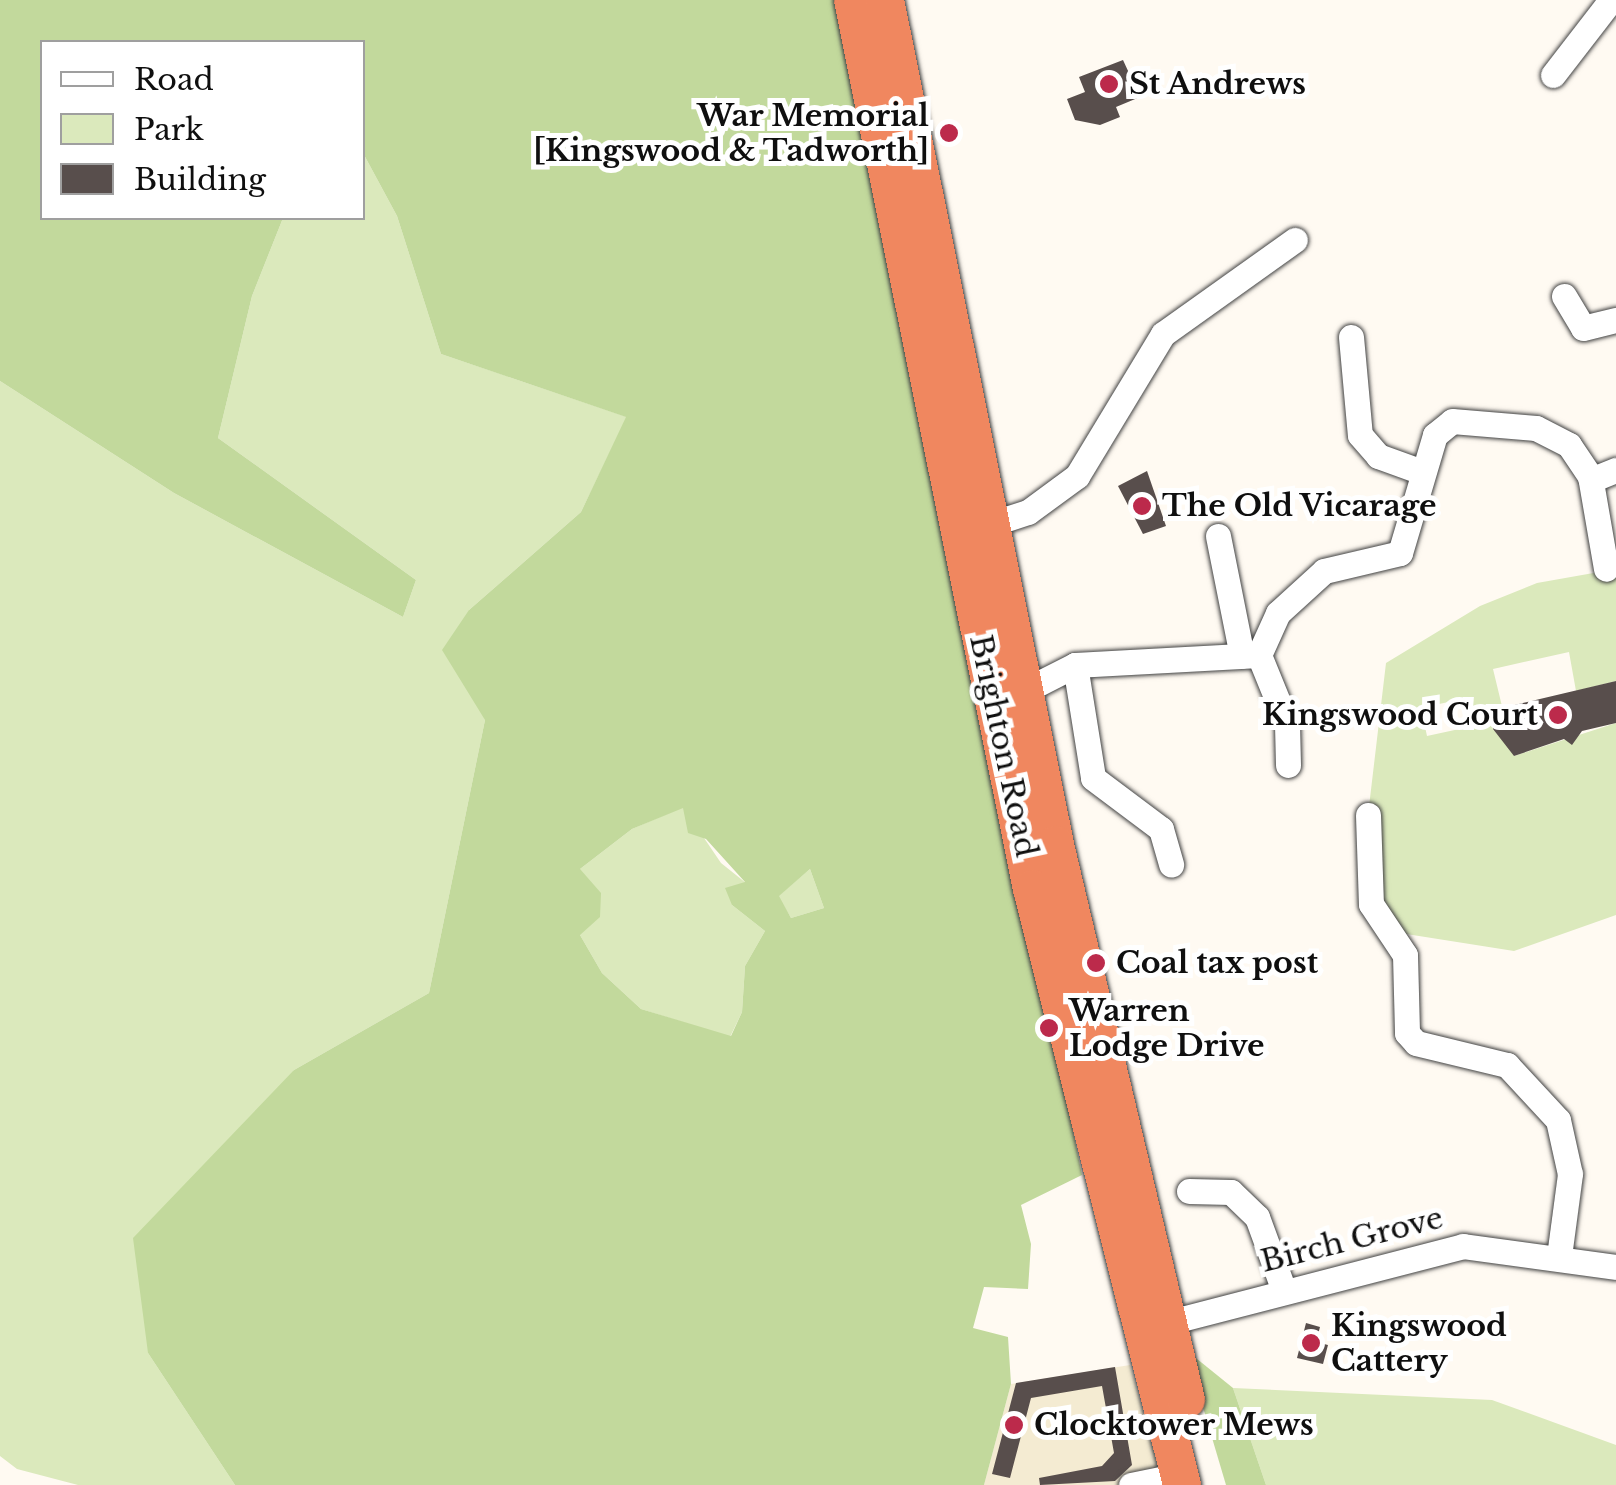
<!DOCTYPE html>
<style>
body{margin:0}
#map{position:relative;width:1616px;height:1485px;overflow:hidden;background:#fffaf2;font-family:"Libre Baskerville",serif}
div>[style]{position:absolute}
.farmland>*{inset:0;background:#f4ebd2}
.green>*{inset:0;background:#dbe9bc}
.forest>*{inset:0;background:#c2d99c}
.building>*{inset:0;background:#584e4c}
.roads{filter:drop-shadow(0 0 2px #424242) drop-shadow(0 0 2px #424242)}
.minor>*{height:25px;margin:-12.5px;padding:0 12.5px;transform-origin:12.5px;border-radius:12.5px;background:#fff}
.highway>*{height:38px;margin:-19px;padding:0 19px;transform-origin:19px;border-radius:19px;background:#f0875f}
.dots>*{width:28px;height:28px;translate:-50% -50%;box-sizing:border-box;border:5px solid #fff;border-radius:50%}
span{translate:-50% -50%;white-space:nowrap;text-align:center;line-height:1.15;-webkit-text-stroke:10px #fff;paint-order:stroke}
.poi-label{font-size:30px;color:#0f0f0f;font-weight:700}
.left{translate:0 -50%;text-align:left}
.right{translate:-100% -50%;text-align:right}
.street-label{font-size:30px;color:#0f0f0f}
.legend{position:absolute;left:40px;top:40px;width:325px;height:180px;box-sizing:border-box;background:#fff;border:2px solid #9f9f9f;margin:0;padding:12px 18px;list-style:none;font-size:30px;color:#0f0f0f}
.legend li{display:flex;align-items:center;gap:20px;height:50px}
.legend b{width:50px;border:2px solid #9f9f9f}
</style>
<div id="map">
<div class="farmland">
<div style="clip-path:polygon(1130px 1365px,1163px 1485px,984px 1485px,1011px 1384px)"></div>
</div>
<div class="green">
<div style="clip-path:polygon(363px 153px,397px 216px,441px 354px,627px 417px,581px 512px,469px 610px,485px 720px,429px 993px,294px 1070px,148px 1353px,235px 1485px,78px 1485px,17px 1469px,0 1456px,0 381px,174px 493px,403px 617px,416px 580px,218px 438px,252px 296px,283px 218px,362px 218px)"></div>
<div style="clip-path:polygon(evenodd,1616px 569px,1616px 681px,1576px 691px,1569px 652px,1493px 669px,1514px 756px,1616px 723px,1616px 915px,1514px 951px,1400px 933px,1370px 891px,1368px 815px,1386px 663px,1480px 606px,1537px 583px,1616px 569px,1462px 699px,1466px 714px,1484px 710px,1487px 723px,1427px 736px,1421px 708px,1462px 699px)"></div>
<div style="clip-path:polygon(683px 807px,721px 863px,746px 883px,732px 905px,765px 931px,745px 966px,742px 1012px,730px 1037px,641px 1009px,602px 973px,580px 935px,580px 869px,632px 829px)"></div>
<div style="clip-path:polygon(810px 869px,824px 908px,791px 918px,778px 896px)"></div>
<div style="clip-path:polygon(1233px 1388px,1492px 1400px,1616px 1445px,1616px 1485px,1266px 1485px)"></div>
</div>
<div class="forest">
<div style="clip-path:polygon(evenodd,0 0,840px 0,1082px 1175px,1021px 1205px,1031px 1244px,1028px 1289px,984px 1287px,973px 1328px,1008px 1337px,1011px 1384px,984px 1485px,235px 1485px,148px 1353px,133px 1238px,294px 1070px,429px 993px,485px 720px,442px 650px,469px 610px,581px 512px,626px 417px,441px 354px,397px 216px,363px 153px,362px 42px,42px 42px,42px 218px,283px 218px,252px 296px,218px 438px,416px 580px,403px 617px,174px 493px,0 381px,0 0,683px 808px,688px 833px,706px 839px,745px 882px,725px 888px,732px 905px,765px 931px,745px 966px,742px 1012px,731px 1036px,641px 1009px,602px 973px,580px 935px,600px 917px,601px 893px,580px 869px,632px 829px,683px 808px,0 0,810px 869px,824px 908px,791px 918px,779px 896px,810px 869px)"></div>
<div style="clip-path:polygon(1186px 1350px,1233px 1388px,1266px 1485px,1226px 1485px)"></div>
</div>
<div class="building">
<div style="clip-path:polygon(1123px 60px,1140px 97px,1116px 107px,1120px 117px,1100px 125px,1075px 120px,1067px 99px,1085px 92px,1079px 77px)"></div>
<div style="clip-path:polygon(1147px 471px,1166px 526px,1143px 534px,1118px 486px)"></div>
<div style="clip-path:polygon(1616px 681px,1616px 723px,1582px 731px,1572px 745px,1564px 739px,1514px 756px,1493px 729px,1498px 709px)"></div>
<div style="clip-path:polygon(1306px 1323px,1320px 1327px,1316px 1342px,1328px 1345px,1323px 1364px,1297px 1358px)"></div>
<div style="clip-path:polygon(1115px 1367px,1132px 1465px,1115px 1481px,1040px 1485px,1039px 1478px,1102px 1466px,1114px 1453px,1102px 1386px,1031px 1398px,1010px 1478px,992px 1474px,1016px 1383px)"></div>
</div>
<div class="roads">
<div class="minor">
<div style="left:1553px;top:75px;width:95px;rotate:-52.3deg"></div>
<div style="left:1564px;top:296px;width:37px;rotate:59deg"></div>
<div style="left:1583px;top:328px;width:34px;rotate:-14deg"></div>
<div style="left:1351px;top:337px;width:98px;rotate:84.8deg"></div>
<div style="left:1360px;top:435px;width:28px;rotate:49deg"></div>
<div style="left:1378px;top:456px;width:47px;rotate:20deg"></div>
<div style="left:1591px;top:480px;width:27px;rotate:-22deg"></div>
<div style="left:991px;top:524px;width:39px;rotate:-18deg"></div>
<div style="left:1028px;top:512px;width:61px;rotate:-36.3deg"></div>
<div style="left:1077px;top:476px;width:166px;rotate:-58.8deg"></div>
<div style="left:1163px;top:334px;width:162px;rotate:-35.5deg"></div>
<div style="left:1218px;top:536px;width:122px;rotate:78.7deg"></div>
<div style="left:1259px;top:655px;width:74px;rotate:67.9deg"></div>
<div style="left:1287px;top:724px;width:41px;rotate:88.6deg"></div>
<div style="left:1075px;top:665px;width:114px;rotate:80.9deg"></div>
<div style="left:1093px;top:778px;width:85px;rotate:36.9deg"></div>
<div style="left:1161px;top:829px;width:37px;rotate:74deg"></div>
<div style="left:1024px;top:691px;width:57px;rotate:-27deg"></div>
<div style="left:1075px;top:665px;width:184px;rotate:-3.1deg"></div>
<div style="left:1259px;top:655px;width:46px;rotate:-65.7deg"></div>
<div style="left:1278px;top:613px;width:62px;rotate:-42.4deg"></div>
<div style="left:1324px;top:571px;width:78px;rotate:-13.3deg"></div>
<div style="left:1400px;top:553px;width:123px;rotate:-73.5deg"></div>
<div style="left:1435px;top:435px;width:22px;rotate:-39deg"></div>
<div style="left:1452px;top:421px;width:84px;rotate:4.8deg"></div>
<div style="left:1536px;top:428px;width:37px;rotate:27deg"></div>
<div style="left:1569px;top:445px;width:37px;rotate:56deg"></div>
<div style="left:1590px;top:476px;width:94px;rotate:80.2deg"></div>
<div style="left:1368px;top:815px;width:89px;rotate:88.1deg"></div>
<div style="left:1371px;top:904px;width:61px;rotate:56.3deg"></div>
<div style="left:1405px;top:955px;width:78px;rotate:88.5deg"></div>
<div style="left:1407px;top:1033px;width:13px;rotate:48deg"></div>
<div style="left:1416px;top:1043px;width:94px;rotate:13.6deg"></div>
<div style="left:1507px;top:1065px;width:75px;rotate:47.2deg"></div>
<div style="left:1558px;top:1120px;width:55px;rotate:77.5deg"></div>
<div style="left:1570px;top:1174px;width:83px;rotate:97.6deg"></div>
<div style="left:1189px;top:1191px;width:42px;rotate:1.4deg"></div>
<div style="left:1231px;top:1192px;width:36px;rotate:44deg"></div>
<div style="left:1257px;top:1217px;width:76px;rotate:69.9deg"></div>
<div style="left:1166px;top:1323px;width:307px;rotate:-14.5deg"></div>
<div style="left:1463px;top:1246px;width:154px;rotate:7.8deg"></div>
<div style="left:1131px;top:1485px;width:50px;rotate:-11.5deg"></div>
</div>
<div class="highway">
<div style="left:853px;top:0;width:907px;rotate:78.62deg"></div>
<div style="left:1032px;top:889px;width:615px;rotate:75.87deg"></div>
<div style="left:885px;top:0;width:862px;rotate:78.62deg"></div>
<div style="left:1055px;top:845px;width:570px;rotate:76.72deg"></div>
</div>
</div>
<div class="dots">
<div style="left:1109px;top:84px;background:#bc2a4b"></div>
<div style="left:949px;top:133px;background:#bc2a4b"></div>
<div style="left:1142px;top:506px;background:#bc2a4b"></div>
<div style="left:1558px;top:715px;background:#bc2a4b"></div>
<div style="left:1096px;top:963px;background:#bc2a4b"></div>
<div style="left:1049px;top:1028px;background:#bc2a4b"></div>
<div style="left:1311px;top:1343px;background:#bc2a4b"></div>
<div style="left:1014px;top:1425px;background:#bc2a4b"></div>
</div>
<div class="poi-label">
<span class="left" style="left:1129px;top:84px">St Andrews</span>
<span class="right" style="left:929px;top:133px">War Memorial<br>[Kingswood &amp; Tadworth]</span>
<span class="left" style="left:1162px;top:506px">The Old Vicarage</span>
<span class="right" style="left:1538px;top:715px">Kingswood Court</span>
<span class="left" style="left:1116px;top:963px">Coal tax post</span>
<span class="left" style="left:1069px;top:1028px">Warren<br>Lodge Drive</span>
<span class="left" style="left:1331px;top:1343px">Kingswood<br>Cattery</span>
<span class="left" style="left:1034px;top:1425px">Clocktower Mews</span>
</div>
<div class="street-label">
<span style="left:1003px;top:746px;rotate:78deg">Brighton Road</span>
<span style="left:1352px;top:1240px;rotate:-14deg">Birch Grove</span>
</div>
<ul class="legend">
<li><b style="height:12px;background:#fff"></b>Road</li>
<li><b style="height:28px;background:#dbe9bc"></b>Park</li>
<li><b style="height:28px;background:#584e4c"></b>Building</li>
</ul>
</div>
